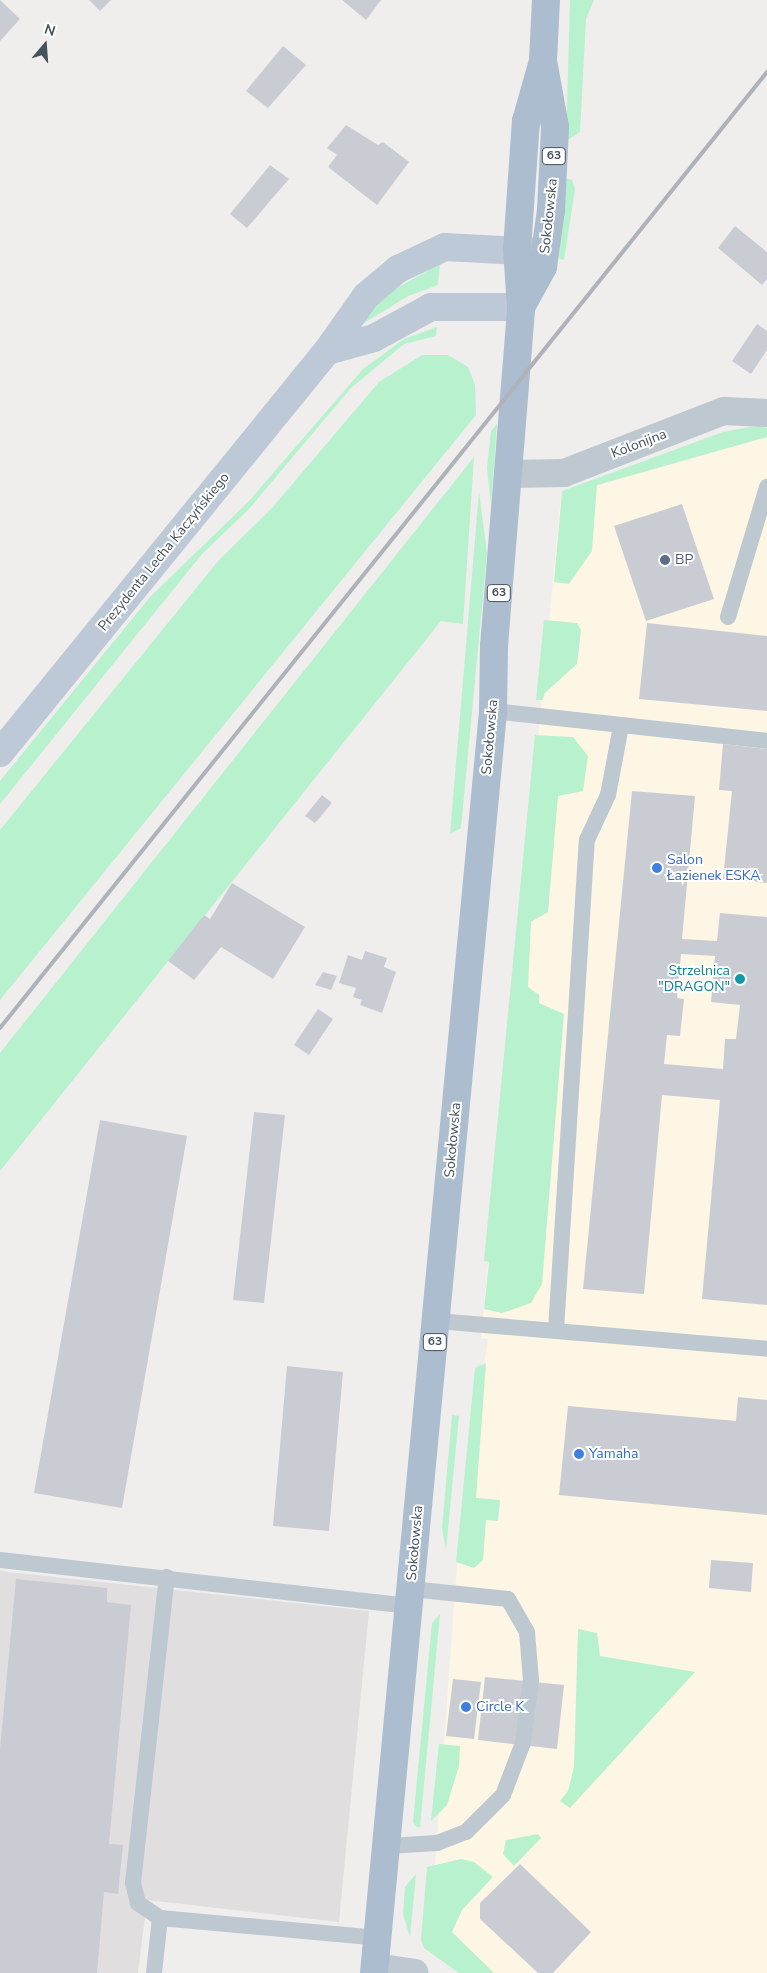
<!DOCTYPE html>
<meta charset="utf-8">
<style>
body{margin:0}
#map{position:relative;width:767px;height:1973px;overflow:hidden;background:#f0eded;font-family:"Nunito Sans",sans-serif}
div>[style]{position:absolute}
.commercial>*{inset:0;background:#fdf6e5}
.education>*{inset:0;background:#e1dedf}
.green>*{inset:0;background:#b8f1ce}
.building>*{inset:0;background:#caccd3}
.lane>*{height:16px;margin:-8px;padding:0 8px;transform-origin:8px;border-radius:8px;background:#bdc8d1}
.street>*{height:28px;margin:-14px;padding:0 14px;transform-origin:14px;border-radius:14px;background:#bdc8d1}
.secondary>*{height:28px;margin:-14px;padding:0 14px;transform-origin:14px;border-radius:14px;background:#bdc9d6}
.primary>*{height:28px;margin:-14px;padding:0 14px;transform-origin:14px;border-radius:14px;background:#abbdce}
.rail>*{height:4px;margin:-2px;padding:0 2px;transform-origin:2px;border-radius:2px;background:#afb2b8}
.dots>*{width:14px;height:14px;translate:-50% -50%;box-sizing:border-box;border:2px solid #fff;border-radius:50%}
span{translate:-50% -50%;white-space:nowrap;text-align:center;line-height:1.15;-webkit-text-stroke:4px #fff;paint-order:stroke}
.shield-label span{padding:1px 4px;background:#fff;border:1px solid;border-radius:4px;-webkit-text-stroke-width:0}
.shield-label{font-size:12px;color:#45515c;font-weight:700}
.street-label{font-size:14px;color:#45515c}
.service-label{font-size:14px;color:#4e5e75}
.left{translate:0 -50%;text-align:left}
.shop-label{font-size:14px;color:#366cbe}
.culture-label{font-size:14px;color:#0d838f}
.right{translate:-100% -50%;text-align:right}
.north{position:absolute;left:20px;top:20px;width:50px;height:50px;-webkit-text-stroke:4px #fff;paint-order:stroke;rotate:18deg;font-size:14px;font-weight:700;line-height:20px;text-align:center;color:#45515c}
.north::after{content:'';display:block;margin:auto;width:18px;height:22px;background:#45515c;clip-path:polygon(50% 0,100% 100%,50% 72%,0 100%)}
</style>
<div id="map">
<div class="commercial">
<div style="clip-path:polygon(767px 437px,767px 1973px,476px 1973px,442px 1941px,435px 1865px,461px 1510px,488px 1339px,481px 1338px,561px 496px)"></div>
</div>
<div class="education">
<div style="clip-path:polygon(0 1571px,369px 1611px,339px 1922px,147px 1900px,138px 1973px,0 1973px)"></div>
</div>
<div class="green">
<div style="clip-path:polygon(570px 0,594px 0,586px 19px,580px 132px,566px 141px)"></div>
<div style="clip-path:polygon(564px 178px,572px 180px,575px 189px,564px 260px,559px 259px)"></div>
<div style="clip-path:polygon(440px 264px,438px 285px,408px 296px,361px 325px,372px 302px)"></div>
<div style="clip-path:polygon(437px 327px,436px 336px,404px 344px,351px 388px,249px 509px,202px 554px,0 804px,0 781px,150px 597px,249px 501px,363px 369px,404px 339px)"></div>
<div style="clip-path:polygon(422px 355px,448px 355px,468px 367px,475px 385px,476px 415px,0 1000px,0 830px,219px 560px,272px 508px,379px 382px)"></div>
<div style="clip-path:polygon(497px 424px,491px 505px,487px 468px,491px 431px)"></div>
<div style="clip-path:polygon(756px 426px,767px 428px,767px 437px,597px 485px,592px 551px,569px 584px,554px 582px,562px 491px,723px 432px)"></div>
<div style="clip-path:polygon(474px 457px,463px 624px,441px 621px,0 1171px,0 1053px)"></div>
<div style="clip-path:polygon(479px 492px,487px 553px,461px 828px,450px 834px)"></div>
<div style="clip-path:polygon(544px 620px,577px 623px,581px 630px,577px 664px,544px 694px,543px 700px,536px 700px)"></div>
<div style="clip-path:polygon(535px 735px,573px 737px,588px 756px,583px 791px,558px 796px,548px 912px,531px 922px,528px 987px,539px 995px,539px 1003px,564px 1014px,542px 1284px,531px 1303px,502px 1313px,484px 1309px,489px 1262px,484px 1261px)"></div>
<div style="clip-path:polygon(486px 1363px,476px 1498px,500px 1500px,498px 1521px,486px 1520px,483px 1560px,474px 1568px,456px 1562px,475px 1368px)"></div>
<div style="clip-path:polygon(452px 1415px,459px 1416px,446px 1550px,442px 1529px)"></div>
<div style="clip-path:polygon(440px 1614px,420px 1827px,417px 1827px,413px 1822px,432px 1623px)"></div>
<div style="clip-path:polygon(578px 1629px,597px 1633px,600px 1656px,695px 1672px,570px 1808px,560px 1801px,568px 1791px,574px 1767px)"></div>
<div style="clip-path:polygon(439px 1744px,460px 1746px,459px 1766px,447px 1805px,431px 1821px)"></div>
<div style="clip-path:polygon(538px 1834px,541px 1838px,514px 1866px,503px 1854px,506px 1840px)"></div>
<div style="clip-path:polygon(461px 1859px,474px 1862px,493px 1877px,462px 1910px,452px 1932px,494px 1973px,459px 1973px,424px 1948px,421px 1940px,427px 1867px)"></div>
<div style="clip-path:polygon(416px 1874px,410px 1937px,403px 1914px,405px 1887px)"></div>
</div>
<div class="building">
<div style="clip-path:polygon(0 0,20px 19px,0 41px)"></div>
<div style="clip-path:polygon(89px 0,111px 0,100px 11px)"></div>
<div style="clip-path:polygon(342px 0,381px 0,366px 20px)"></div>
<div style="clip-path:polygon(283px 46px,306px 65px,268px 108px,246px 91px)"></div>
<div style="clip-path:polygon(346px 125px,378px 145px,383px 142px,409px 162px,377px 205px,328px 167px,337px 155px,327px 148px)"></div>
<div style="clip-path:polygon(270px 165px,289px 179px,247px 228px,230px 214px)"></div>
<div style="clip-path:polygon(735px 226px,767px 252px,767px 279px,762px 285px,718px 248px)"></div>
<div style="clip-path:polygon(757px 324px,767px 331px,767px 350px,751px 374px,732px 361px)"></div>
<div style="clip-path:polygon(682px 504px,714px 599px,646px 621px,614px 526px)"></div>
<div style="clip-path:polygon(647px 623px,767px 636px,767px 711px,639px 699px)"></div>
<div style="clip-path:polygon(723px 744px,767px 749px,767px 883px,723px 879px,732px 791px,719px 790px)"></div>
<div style="clip-path:polygon(evenodd,632px 791px,695px 796px,682px 939px,717px 941px,720px 913px,767px 917px,767px 1305px,702px 1299px,720px 1100px,662px 1095px,644px 1294px,583px 1289px,632px 791px,681px 954px,715px 956px,711px 1002px,740px 1005px,736px 1039px,725px 1039px,723px 1069px,664px 1064px,667px 1035px,680px 1036px,684px 999px,677px 998px,681px 954px)"></div>
<div style="clip-path:polygon(322px 795px,332px 803px,315px 823px,305px 816px)"></div>
<div style="clip-path:polygon(232px 883px,305px 927px,273px 979px,221px 947px,194px 980px,168px 961px,204px 915px,210px 919px)"></div>
<div style="clip-path:polygon(365px 951px,387px 958px,384px 967px,396px 972px,382px 1013px,360px 1005px,362px 1000px,353px 997px,356px 988px,339px 983px,348px 955px,362px 960px)"></div>
<div style="clip-path:polygon(323px 972px,337px 976px,331px 990px,315px 985px)"></div>
<div style="clip-path:polygon(318px 1009px,333px 1019px,309px 1055px,294px 1045px)"></div>
<div style="clip-path:polygon(254px 1112px,285px 1115px,264px 1303px,233px 1300px)"></div>
<div style="clip-path:polygon(100px 1120px,187px 1136px,122px 1508px,34px 1493px)"></div>
<div style="clip-path:polygon(287px 1366px,343px 1372px,329px 1531px,273px 1526px)"></div>
<div style="clip-path:polygon(738px 1397px,767px 1400px,767px 1515px,559px 1495px,568px 1406px,736px 1421px)"></div>
<div style="clip-path:polygon(711px 1560px,753px 1563px,751px 1592px,709px 1588px)"></div>
<div style="clip-path:polygon(16px 1579px,107px 1588px,107px 1602px,131px 1605px,109px 1844px,123px 1845px,118px 1894px,104px 1892px,97px 1973px,0 1973px,0 1749px)"></div>
<div style="clip-path:polygon(485px 1677px,564px 1685px,557px 1749px,478px 1740px)"></div>
<div style="clip-path:polygon(453px 1679px,481px 1682px,474px 1739px,446px 1736px)"></div>
<div style="clip-path:polygon(520px 1864px,591px 1932px,553px 1973px,538px 1973px,480px 1919px,480px 1903px)"></div>
</div>
<div class="lane">
<div style="left:728px;top:617px;width:136px;rotate:-73.3deg"></div>
<div style="left:493px;top:711px;width:276px;rotate:6.2deg"></div>
<div style="left:437px;top:1321px;width:331px;rotate:4.8deg"></div>
<div style="left:556px;top:1330px;width:491px;rotate:-86.4deg"></div>
<div style="left:587px;top:840px;width:50px;rotate:-65deg"></div>
<div style="left:608px;top:795px;width:70px;rotate:-79.3deg"></div>
<div style="left:0;top:1560px;width:412px;rotate:6.4deg"></div>
<div style="left:387px;top:1846px;width:50px;rotate:-3.4deg"></div>
<div style="left:437px;top:1843px;width:31px;rotate:-21deg"></div>
<div style="left:466px;top:1832px;width:52px;rotate:-45deg"></div>
<div style="left:503px;top:1795px;width:56px;rotate:-69deg"></div>
<div style="left:523px;top:1743px;width:64px;rotate:-82.8deg"></div>
<div style="left:531px;top:1680px;width:48px;rotate:-94.8deg"></div>
<div style="left:527px;top:1632px;width:38px;rotate:-120deg"></div>
<div style="left:508px;top:1599px;width:98px;rotate:-174.1deg"></div>
<div style="left:160px;top:1918px;width:27px;rotate:-146deg"></div>
<div style="left:138px;top:1903px;width:21px;rotate:-104deg"></div>
<div style="left:133px;top:1883px;width:308px;rotate:-83.7deg"></div>
<div style="left:154px;top:1973px;width:55px;rotate:-83.8deg"></div>
<div style="left:160px;top:1918px;width:219px;rotate:5.2deg"></div>
</div>
<div class="street">
<div style="left:510px;top:474px;width:54px;rotate:-1.1deg"></div>
<div style="left:564px;top:473px;width:172px;rotate:-21.2deg"></div>
<div style="left:724px;top:411px;width:43px;rotate:2.7deg"></div>
<div style="left:375px;top:1967px;width:40px;rotate:8.5deg"></div>
</div>
<div class="secondary">
<div style="left:327px;top:351px;width:49px;rotate:-15.5deg"></div>
<div style="left:374px;top:338px;width:65px;rotate:-28.5deg"></div>
<div style="left:431px;top:307px;width:90px"></div>
<div style="left:0;top:753px;width:518px;rotate:-50.87deg"></div>
<div style="left:327px;top:351px;width:67px;rotate:-54.7deg"></div>
<div style="left:366px;top:296px;width:42px;rotate:-40.2deg"></div>
<div style="left:398px;top:269px;width:52px;rotate:-25.1deg"></div>
<div style="left:445px;top:247px;width:96px;rotate:3deg"></div>
</div>
<div class="primary">
<div style="left:521px;top:307px;width:46px;rotate:-61.2deg"></div>
<div style="left:543px;top:267px;width:58px;rotate:-82deg"></div>
<div style="left:551px;top:210px;width:83px;rotate:-87.2deg"></div>
<div style="left:555px;top:127px;width:67px;rotate:-100.3deg"></div>
<div style="left:543px;top:61px;width:61px;rotate:-87.2deg"></div>
<div style="left:374px;top:1973px;width:1268px;rotate:-84.61deg"></div>
<div style="left:493px;top:711px;width:65px;rotate:-89.1deg"></div>
<div style="left:494px;top:646px;width:340px;rotate:-85.4deg"></div>
<div style="left:521px;top:307px;width:58px;rotate:-93.9deg"></div>
<div style="left:517px;top:249px;width:128px;rotate:-86deg"></div>
<div style="left:526px;top:121px;width:62px;rotate:-74.2deg"></div>
</div>
<div class="rail">
<div style="left:0;top:1028px;width:1226px;rotate:-51.26deg"></div>
</div>
<div class="dots">
<div style="left:665px;top:560px;background:#5c6f8a"></div>
<div style="left:657px;top:868px;background:#3f7fe0"></div>
<div style="left:740px;top:979px;background:#0f9aa8"></div>
<div style="left:579px;top:1454px;background:#3f7fe0"></div>
<div style="left:466px;top:1707px;background:#3f7fe0"></div>
</div>
<div class="shield-label">
<span style="left:554px;top:156px">63</span>
<span style="left:499px;top:593px">63</span>
<span style="left:435px;top:1342px">63</span>
</div>
<div class="street-label">
<span style="left:549px;top:216px;rotate:-84deg">Sokołowska</span>
<span style="left:639px;top:444px;rotate:-21deg">Kolonijna</span>
<span style="left:164px;top:552px;rotate:-51deg">Prezydenta Lecha Kaczyńskiego</span>
<span style="left:490px;top:737px;rotate:-85deg">Sokołowska</span>
<span style="left:453px;top:1140px;rotate:-85deg">Sokołowska</span>
<span style="left:415px;top:1543px;rotate:-85deg">Sokołowska</span>
</div>
<div class="service-label">
<span class="left" style="left:675px;top:560px">BP</span>
</div>
<div class="shop-label">
<span class="left" style="left:667px;top:868px">Salon<br>Łazienek ESKA</span>
<span class="left" style="left:589px;top:1454px">Yamaha</span>
<span class="left" style="left:476px;top:1707px">Circle K</span>
</div>
<div class="culture-label">
<span class="right" style="left:730px;top:979px">Strzelnica<br>"DRAGON"</span>
</div>
<div class="north">N</div>
</div>
